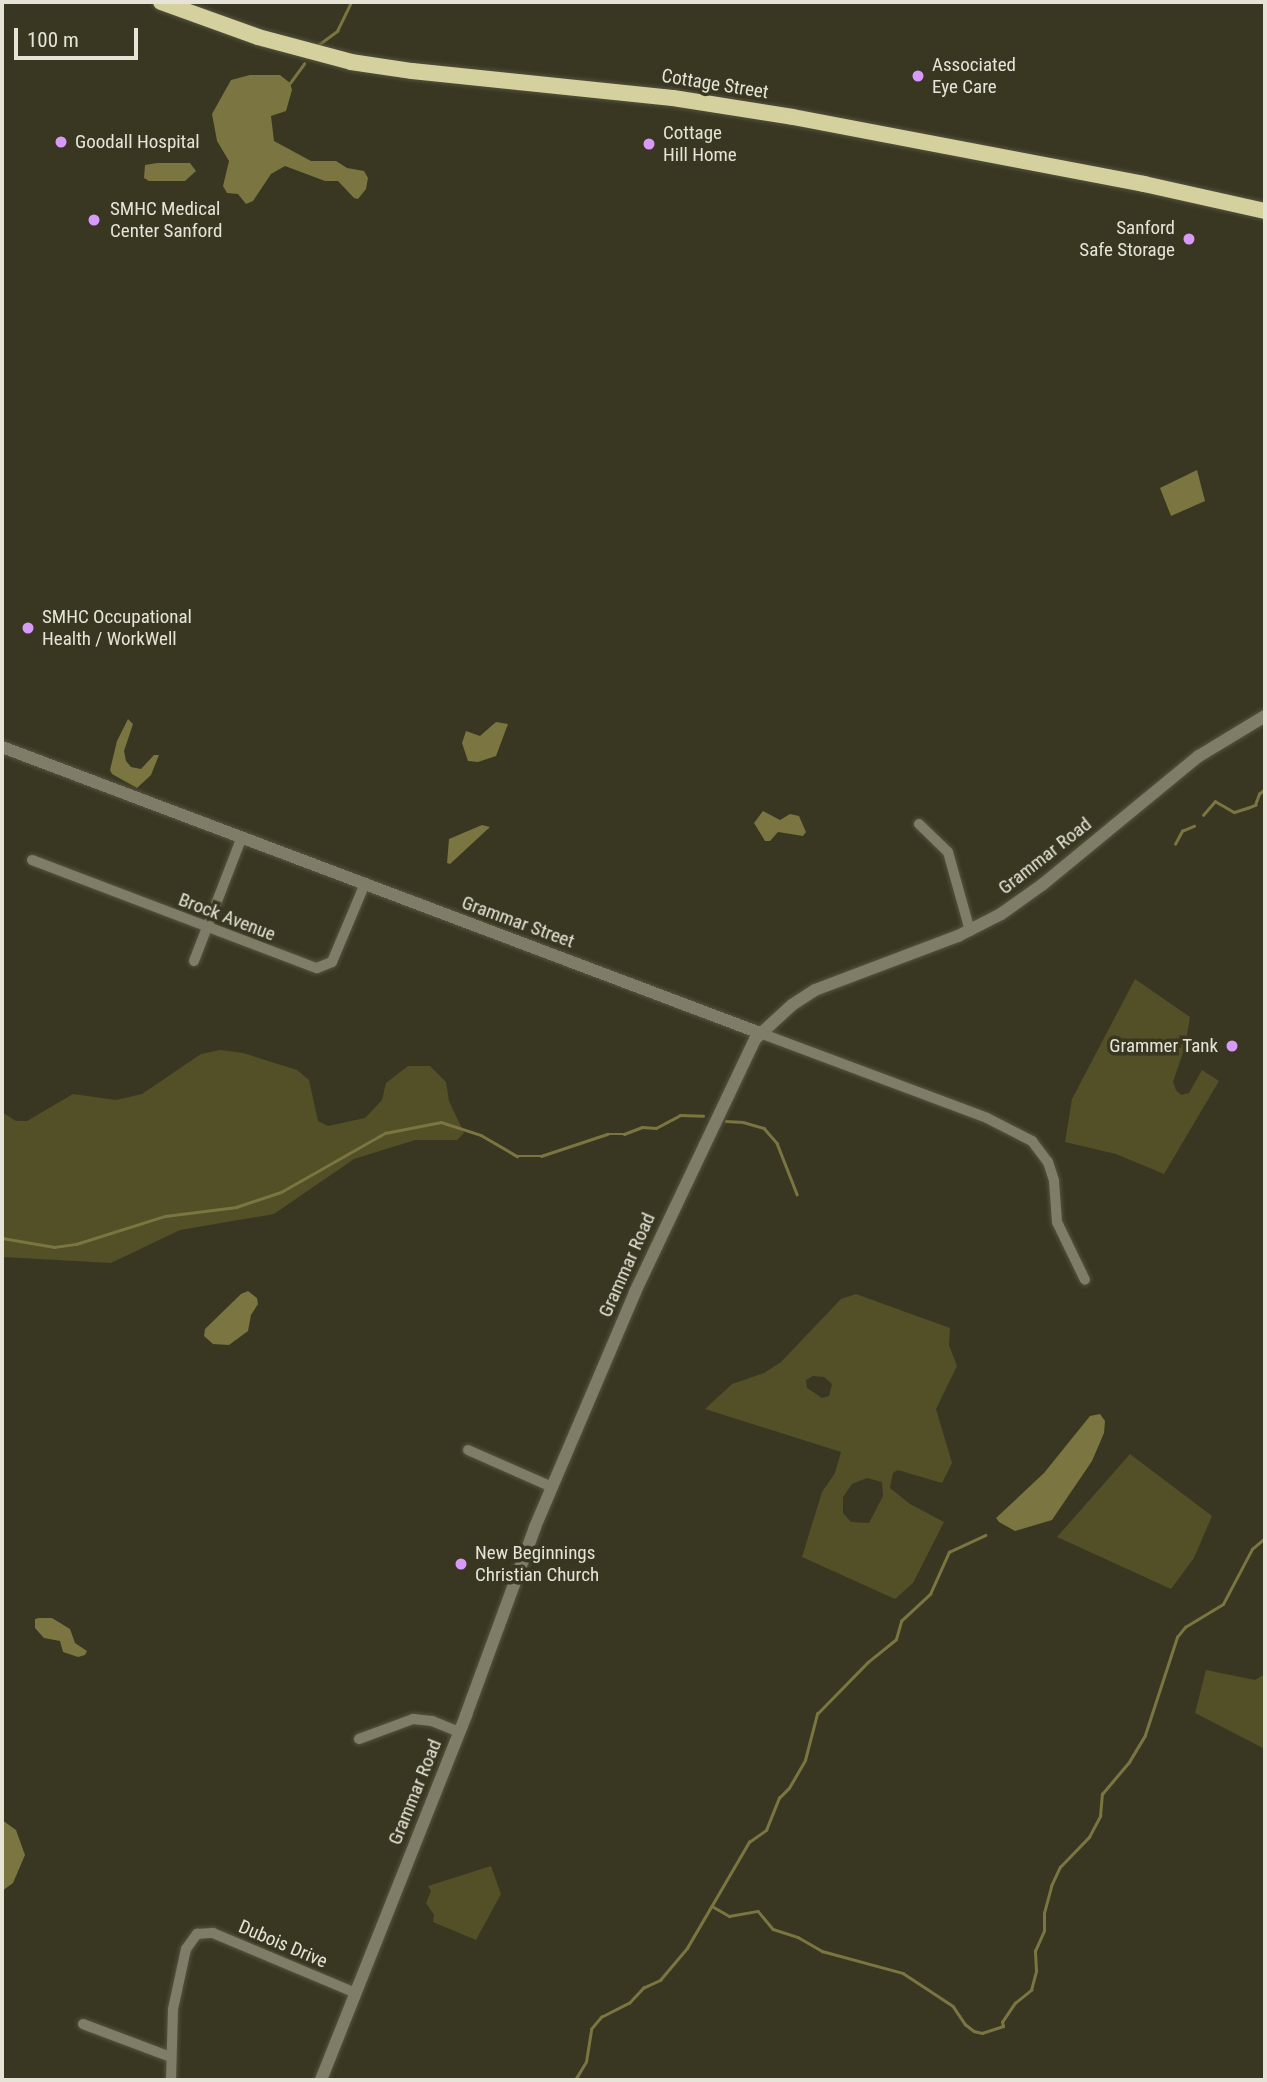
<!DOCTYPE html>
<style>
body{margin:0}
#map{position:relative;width:1267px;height:2082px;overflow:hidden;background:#393722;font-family:"Roboto Condensed",sans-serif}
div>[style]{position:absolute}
.green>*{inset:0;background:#534f26}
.water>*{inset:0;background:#7a7541}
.stream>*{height:2.5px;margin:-1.25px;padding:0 1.25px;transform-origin:1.25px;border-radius:1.25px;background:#7a7541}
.roads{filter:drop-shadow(0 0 2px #55533f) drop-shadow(0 0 2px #55533f)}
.minor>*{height:10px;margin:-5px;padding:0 5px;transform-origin:5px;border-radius:5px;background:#7f7d67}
.tertiary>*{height:12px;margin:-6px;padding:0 6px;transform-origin:6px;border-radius:6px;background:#7f7d67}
.trunk>*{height:16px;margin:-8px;padding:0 8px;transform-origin:8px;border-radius:8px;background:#d5d19e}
.dots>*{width:19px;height:19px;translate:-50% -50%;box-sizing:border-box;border:4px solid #393722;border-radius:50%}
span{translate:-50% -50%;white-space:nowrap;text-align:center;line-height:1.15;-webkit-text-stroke:7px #393722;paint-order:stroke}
.poi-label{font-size:19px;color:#e5e4d7}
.left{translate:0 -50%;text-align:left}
.right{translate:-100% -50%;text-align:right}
.street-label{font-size:19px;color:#e5e4d7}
.frame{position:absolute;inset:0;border:4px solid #e5e4d7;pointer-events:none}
.scale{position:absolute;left:14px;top:28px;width:124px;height:32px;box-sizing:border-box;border:4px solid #e5e4d7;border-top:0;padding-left:9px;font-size:21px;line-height:24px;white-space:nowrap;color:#e5e4d7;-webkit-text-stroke:5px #393722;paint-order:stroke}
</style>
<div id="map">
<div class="green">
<div style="clip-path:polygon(1135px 979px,1190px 1017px,1185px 1047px,1173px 1082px,1176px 1090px,1181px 1095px,1189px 1093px,1202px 1070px,1219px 1081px,1164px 1174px,1116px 1154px,1065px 1142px,1072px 1099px)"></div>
<div style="clip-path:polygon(220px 1050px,243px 1053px,297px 1070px,309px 1080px,318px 1121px,328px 1126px,365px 1118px,382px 1100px,386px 1083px,408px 1066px,430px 1066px,446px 1082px,449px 1101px,464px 1133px,457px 1140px,415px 1140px,354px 1159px,274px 1214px,180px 1230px,111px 1263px,2px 1257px,2px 1112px,16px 1121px,27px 1121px,73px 1094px,116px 1100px,142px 1094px,201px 1054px)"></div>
<div style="clip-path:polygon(evenodd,856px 1294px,950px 1328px,949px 1345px,957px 1366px,936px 1409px,952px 1463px,942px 1483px,898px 1470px,893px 1473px,890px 1488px,910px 1504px,944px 1522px,913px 1583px,895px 1599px,802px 1557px,822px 1492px,835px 1473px,841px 1452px,705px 1409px,732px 1384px,764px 1373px,781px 1362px,841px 1299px,856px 1294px,813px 1376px,824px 1377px,832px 1384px,829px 1396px,822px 1398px,807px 1388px,806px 1380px,813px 1376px,856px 1294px,867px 1478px,882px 1482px,883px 1496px,869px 1523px,851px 1522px,843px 1513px,843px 1497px,852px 1484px,867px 1478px)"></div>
<div style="clip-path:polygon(1130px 1454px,1212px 1516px,1194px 1558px,1171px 1589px,1057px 1537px)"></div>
<div style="clip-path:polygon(1206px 1670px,1255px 1680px,1265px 1674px,1265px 1749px,1195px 1713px)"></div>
<div style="clip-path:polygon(491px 1866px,501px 1894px,476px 1940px,433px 1922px,434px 1915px,426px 1903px,431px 1891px,428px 1886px)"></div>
</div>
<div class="water">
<div style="clip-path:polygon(250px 75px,280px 75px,290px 83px,292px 90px,286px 111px,271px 116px,274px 141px,311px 161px,336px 161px,347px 168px,364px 171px,368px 178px,366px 189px,358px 199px,354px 198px,338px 181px,325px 181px,285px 166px,271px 174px,253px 201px,246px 204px,238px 194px,227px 193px,223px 186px,229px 161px,217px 141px,212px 114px,231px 80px)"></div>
<div style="clip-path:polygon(157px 163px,190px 163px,196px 171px,185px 181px,149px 181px,144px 178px,145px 165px)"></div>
<div style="clip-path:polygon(1197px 470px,1205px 501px,1171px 516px,1160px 488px)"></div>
<div style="clip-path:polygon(128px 719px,133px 724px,124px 751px,126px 761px,131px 767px,141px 769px,154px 755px,159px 755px,151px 775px,137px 788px,112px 774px,110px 770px,117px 741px)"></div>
<div style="clip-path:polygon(496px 722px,508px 724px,496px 756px,478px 762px,468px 761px,462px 743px,466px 731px,480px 736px)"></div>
<div style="clip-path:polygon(763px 811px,780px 820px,790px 814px,799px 816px,806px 832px,803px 836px,778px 832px,770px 841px,765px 841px,754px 823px)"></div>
<div style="clip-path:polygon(482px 825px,490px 827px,450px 864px,447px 863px,449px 839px)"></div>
<div style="clip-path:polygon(248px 1291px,257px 1298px,258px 1304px,251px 1315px,248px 1331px,229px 1345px,213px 1344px,204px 1336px,205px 1329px,241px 1294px)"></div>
<div style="clip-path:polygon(1100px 1414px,1105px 1421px,1104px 1433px,1092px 1461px,1052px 1520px,1015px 1531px,999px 1522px,996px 1518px,1044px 1473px,1090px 1416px)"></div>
<div style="clip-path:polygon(39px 1618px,52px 1618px,70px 1629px,75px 1643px,87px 1651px,85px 1655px,78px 1657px,63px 1652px,60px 1641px,44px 1638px,35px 1628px,35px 1619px)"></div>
<div style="clip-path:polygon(2px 1820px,16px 1830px,25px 1855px,13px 1883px,2px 1891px)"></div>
</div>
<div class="stream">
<div style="left:318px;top:45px;width:24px;rotate:-36deg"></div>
<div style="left:337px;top:31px;width:32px;rotate:-64deg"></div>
<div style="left:290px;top:83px;width:24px;rotate:-54deg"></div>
<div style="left:1203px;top:815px;width:18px;rotate:-49deg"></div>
<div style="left:1215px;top:801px;width:22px;rotate:30deg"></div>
<div style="left:1234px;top:812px;width:14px;rotate:-17deg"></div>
<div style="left:1247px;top:808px;width:9px;rotate:-21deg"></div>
<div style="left:1255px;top:805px;width:12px;rotate:-70deg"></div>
<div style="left:1259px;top:794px;width:8px;rotate:-40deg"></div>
<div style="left:1175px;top:844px;width:15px;rotate:-62deg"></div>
<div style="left:1182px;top:831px;width:13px;rotate:-23deg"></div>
<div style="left:726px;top:1121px;width:17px;rotate:3deg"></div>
<div style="left:743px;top:1122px;width:22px;rotate:16deg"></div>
<div style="left:764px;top:1128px;width:20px;rotate:49deg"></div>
<div style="left:777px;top:1143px;width:55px;rotate:68.6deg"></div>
<div style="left:2px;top:1238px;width:53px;rotate:9.8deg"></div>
<div style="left:54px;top:1247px;width:22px;rotate:-8deg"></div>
<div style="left:76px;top:1244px;width:93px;rotate:-17.5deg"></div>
<div style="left:165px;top:1216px;width:72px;rotate:-7.2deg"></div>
<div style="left:236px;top:1207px;width:47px;rotate:-18.4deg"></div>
<div style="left:281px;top:1192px;width:120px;rotate:-29.6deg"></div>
<div style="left:385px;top:1133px;width:57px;rotate:-11.1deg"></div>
<div style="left:441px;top:1122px;width:42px;rotate:18deg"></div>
<div style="left:481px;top:1135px;width:42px;rotate:30.3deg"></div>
<div style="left:517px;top:1156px;width:24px"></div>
<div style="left:541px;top:1156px;width:70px;rotate:-18.4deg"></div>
<div style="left:607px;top:1134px;width:17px"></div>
<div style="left:624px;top:1134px;width:19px;rotate:-21deg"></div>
<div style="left:642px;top:1127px;width:14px;rotate:4deg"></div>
<div style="left:656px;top:1128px;width:27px;rotate:-28deg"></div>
<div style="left:680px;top:1115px;width:23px;rotate:2deg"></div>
<div style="left:712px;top:1906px;width:20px;rotate:30deg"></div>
<div style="left:729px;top:1916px;width:29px;rotate:-10deg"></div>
<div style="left:758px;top:1911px;width:23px;rotate:50deg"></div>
<div style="left:773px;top:1929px;width:26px;rotate:18deg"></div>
<div style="left:798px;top:1937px;width:28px;rotate:30deg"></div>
<div style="left:822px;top:1951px;width:84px;rotate:15.2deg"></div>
<div style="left:903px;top:1973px;width:60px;rotate:33.4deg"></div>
<div style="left:953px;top:2006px;width:22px;rotate:56deg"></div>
<div style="left:965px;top:2024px;width:11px;rotate:38deg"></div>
<div style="left:974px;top:2031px;width:8px;rotate:14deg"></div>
<div style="left:982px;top:2033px;width:22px;rotate:-18deg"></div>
<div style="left:1003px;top:2026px;width:4px;rotate:-104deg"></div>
<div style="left:1002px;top:2022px;width:23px;rotate:-56deg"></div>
<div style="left:1015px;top:2003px;width:21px;rotate:-39deg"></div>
<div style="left:1031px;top:1990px;width:20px;rotate:-75deg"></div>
<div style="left:1036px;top:1971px;width:20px;rotate:-93deg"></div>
<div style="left:1035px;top:1951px;width:22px;rotate:-66deg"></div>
<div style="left:1044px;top:1931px;width:18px;rotate:-90deg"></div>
<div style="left:1044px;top:1913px;width:28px;rotate:-75deg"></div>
<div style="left:1051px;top:1886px;width:21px;rotate:-65deg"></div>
<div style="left:1060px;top:1867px;width:42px;rotate:-46deg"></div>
<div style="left:1089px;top:1837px;width:24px;rotate:-62deg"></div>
<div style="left:1100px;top:1816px;width:22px;rotate:-85deg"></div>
<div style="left:1102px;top:1794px;width:42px;rotate:-49.8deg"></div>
<div style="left:1129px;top:1762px;width:31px;rotate:-59deg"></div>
<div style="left:1145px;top:1735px;width:103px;rotate:-71.9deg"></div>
<div style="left:1177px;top:1637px;width:13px;rotate:-51deg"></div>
<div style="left:1185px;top:1627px;width:44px;rotate:-31.2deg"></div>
<div style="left:1223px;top:1604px;width:62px;rotate:-62.2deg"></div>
<div style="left:1252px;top:1549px;width:17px;rotate:-40deg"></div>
<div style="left:575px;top:2080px;width:21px;rotate:-59deg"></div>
<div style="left:586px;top:2062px;width:33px;rotate:-81deg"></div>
<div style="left:591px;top:2029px;width:16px;rotate:-50deg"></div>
<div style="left:601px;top:2017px;width:31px;rotate:-27deg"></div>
<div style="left:629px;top:2003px;width:21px;rotate:-47deg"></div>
<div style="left:643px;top:1988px;width:19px;rotate:-25deg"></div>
<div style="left:660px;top:1980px;width:42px;rotate:-49.8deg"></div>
<div style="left:687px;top:1948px;width:123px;rotate:-59.7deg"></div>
<div style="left:749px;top:1842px;width:21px;rotate:-35deg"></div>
<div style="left:766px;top:1830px;width:35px;rotate:-68deg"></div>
<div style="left:779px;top:1798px;width:14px;rotate:-45deg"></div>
<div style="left:789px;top:1788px;width:32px;rotate:-60deg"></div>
<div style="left:805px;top:1760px;width:48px;rotate:-75.4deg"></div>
<div style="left:817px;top:1714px;width:73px;rotate:-45.6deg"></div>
<div style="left:868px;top:1662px;width:36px;rotate:-39deg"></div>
<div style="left:896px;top:1639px;width:19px;rotate:-74deg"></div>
<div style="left:901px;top:1621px;width:40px;rotate:-43deg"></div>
<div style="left:930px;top:1594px;width:46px;rotate:-65.7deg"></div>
<div style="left:949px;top:1552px;width:40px;rotate:-25deg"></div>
</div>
<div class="roads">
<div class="minor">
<div style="left:919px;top:824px;width:40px;rotate:44deg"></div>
<div style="left:948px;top:852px;width:82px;rotate:74.4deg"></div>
<div style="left:32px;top:860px;width:305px;rotate:20.8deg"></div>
<div style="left:317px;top:968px;width:16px;rotate:-22deg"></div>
<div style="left:332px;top:962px;width:82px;rotate:-67.2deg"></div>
<div style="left:194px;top:961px;width:131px;rotate:-68.9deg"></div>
<div style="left:760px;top:1033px;width:242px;rotate:20.5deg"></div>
<div style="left:987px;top:1118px;width:51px;rotate:27.1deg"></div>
<div style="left:1032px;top:1141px;width:26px;rotate:53deg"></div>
<div style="left:1048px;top:1162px;width:20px;rotate:72deg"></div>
<div style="left:1054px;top:1181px;width:41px;rotate:85.8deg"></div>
<div style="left:1057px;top:1222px;width:64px;rotate:64.2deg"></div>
<div style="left:468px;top:1450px;width:92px;rotate:23.8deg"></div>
<div style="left:359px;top:1739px;width:58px;rotate:-20.3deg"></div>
<div style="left:413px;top:1719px;width:19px;rotate:6deg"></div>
<div style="left:432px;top:1721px;width:29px;rotate:22deg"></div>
<div style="left:83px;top:2024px;width:94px;rotate:20.6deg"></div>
<div style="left:171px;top:2080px;width:71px;rotate:-88.4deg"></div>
<div style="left:173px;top:2009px;width:61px;rotate:-77.8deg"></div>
<div style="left:186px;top:1949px;width:19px;rotate:-54deg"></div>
<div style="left:197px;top:1934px;width:16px;rotate:-4deg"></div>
<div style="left:213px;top:1933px;width:155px;rotate:22.8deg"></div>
</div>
<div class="tertiary">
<div style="left:2px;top:747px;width:810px;rotate:20.67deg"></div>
<div style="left:321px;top:2080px;width:393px;rotate:-68.3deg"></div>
<div style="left:466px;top:1715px;width:200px;rotate:-69.8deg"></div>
<div style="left:535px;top:1527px;width:255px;rotate:-66.9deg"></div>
<div style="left:635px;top:1292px;width:280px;rotate:-64.6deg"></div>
<div style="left:755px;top:1039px;width:50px;rotate:-42.6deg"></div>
<div style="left:792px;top:1005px;width:27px;rotate:-33deg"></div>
<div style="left:815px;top:990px;width:153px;rotate:-20.7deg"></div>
<div style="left:958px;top:936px;width:48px;rotate:-27.1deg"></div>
<div style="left:1001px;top:914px;width:52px;rotate:-35.5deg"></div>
<div style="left:1043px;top:884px;width:202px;rotate:-39.4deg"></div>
<div style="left:1199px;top:756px;width:77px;rotate:-31.2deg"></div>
</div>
<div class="trunk">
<div style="left:161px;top:2px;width:103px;rotate:19.8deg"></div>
<div style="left:258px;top:37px;width:96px;rotate:15deg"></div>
<div style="left:351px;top:62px;width:62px;rotate:8.4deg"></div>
<div style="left:412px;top:71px;width:262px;rotate:5.9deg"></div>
<div style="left:673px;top:98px;width:121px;rotate:9deg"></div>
<div style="left:793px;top:117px;width:357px;rotate:10.8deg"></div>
<div style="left:1144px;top:184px;width:124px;rotate:12.6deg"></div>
</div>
</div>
<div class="dots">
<div style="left:918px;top:76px;background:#d89af8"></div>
<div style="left:61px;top:142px;background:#d89af8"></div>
<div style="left:649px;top:144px;background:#d89af8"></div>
<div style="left:94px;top:220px;background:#d89af8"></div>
<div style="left:1189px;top:239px;background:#d89af8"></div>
<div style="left:28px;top:628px;background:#d89af8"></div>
<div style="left:1232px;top:1046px;background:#d89af8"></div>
<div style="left:461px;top:1564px;background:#d89af8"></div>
</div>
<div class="poi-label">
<span class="left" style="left:932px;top:76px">Associated<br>Eye Care</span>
<span class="left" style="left:663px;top:144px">Cottage<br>Hill Home</span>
<span class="left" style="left:75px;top:142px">Goodall Hospital</span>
<span class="left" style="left:110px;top:220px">SMHC Medical<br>Center Sanford</span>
<span class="right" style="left:1175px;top:239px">Sanford<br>Safe Storage</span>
<span class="left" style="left:42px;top:628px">SMHC Occupational<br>Health / WorkWell</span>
<span class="right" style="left:1218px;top:1046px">Grammer Tank</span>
<span class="left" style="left:475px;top:1564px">New Beginnings<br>Christian Church</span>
</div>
<div class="street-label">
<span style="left:715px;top:84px;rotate:9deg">Cottage Street</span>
<span style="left:1045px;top:856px;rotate:-38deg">Grammar Road</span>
<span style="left:227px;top:917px;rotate:21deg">Brock Avenue</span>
<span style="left:518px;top:922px;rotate:20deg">Grammar Street</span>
<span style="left:627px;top:1265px;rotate:-66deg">Grammar Road</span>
<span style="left:415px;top:1792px;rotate:-68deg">Grammar Road</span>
<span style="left:283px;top:1944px;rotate:23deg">Dubois Drive</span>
</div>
<div class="frame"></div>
<div class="scale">100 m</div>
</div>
